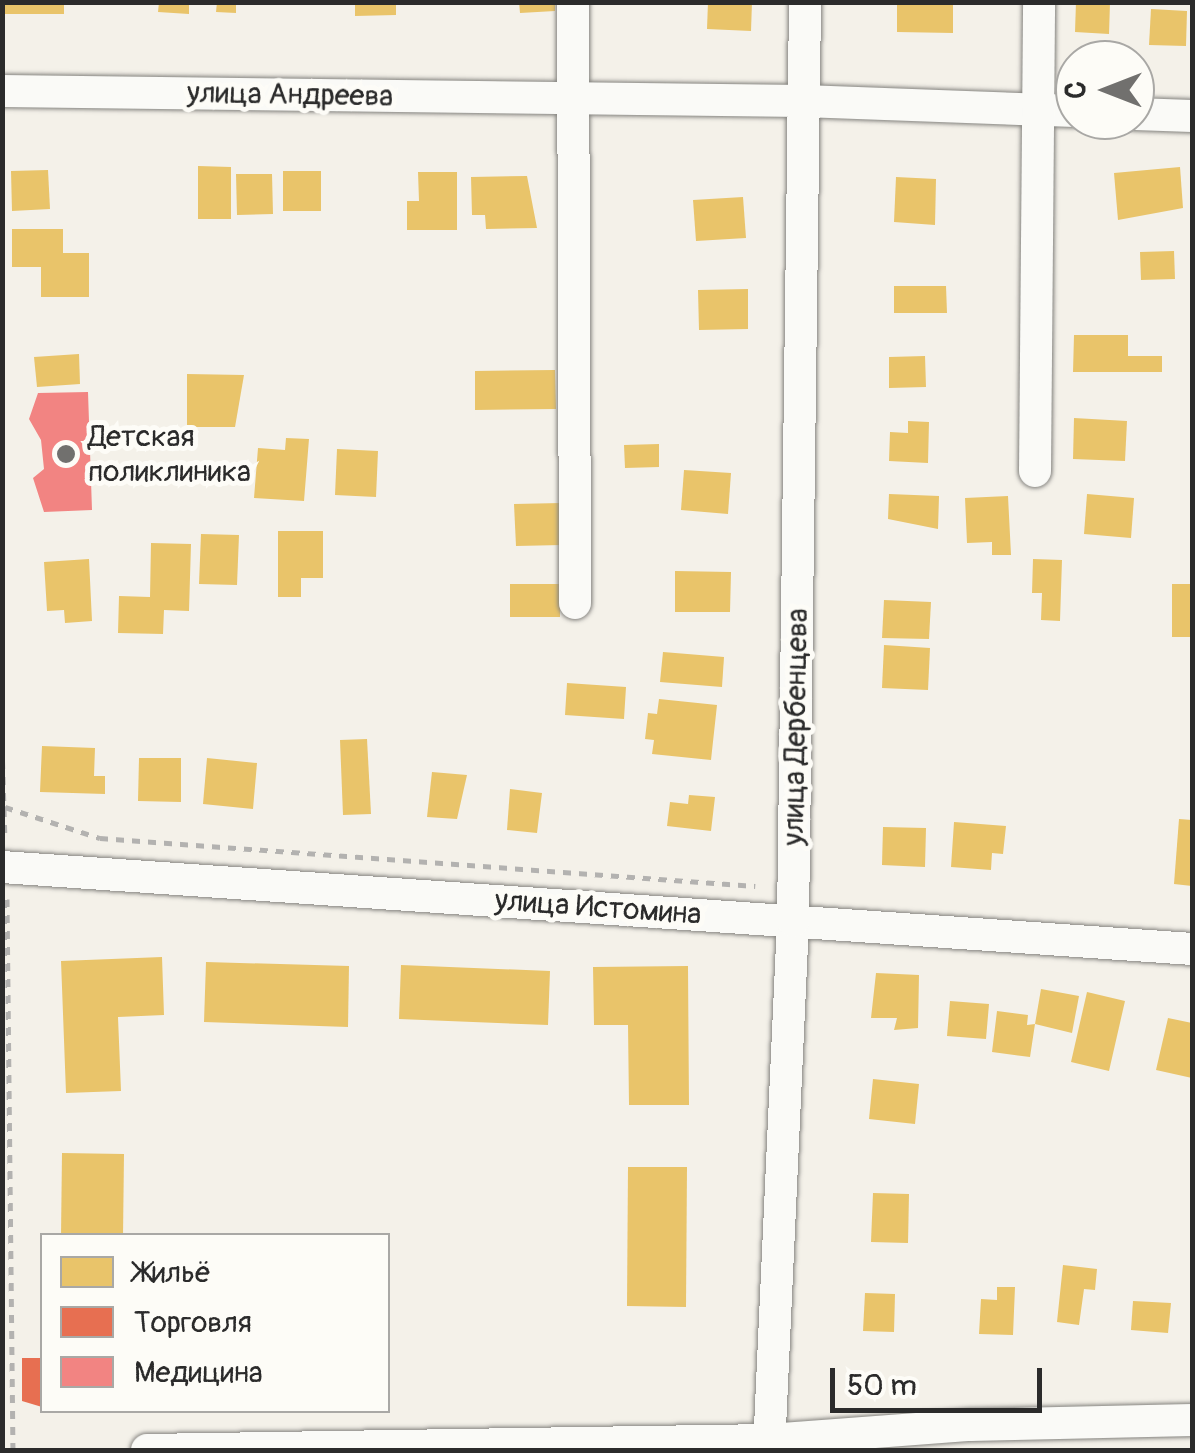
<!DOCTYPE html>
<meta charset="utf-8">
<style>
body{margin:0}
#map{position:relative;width:1195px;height:1453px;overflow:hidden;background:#f4f1e9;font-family:Pangolin,sans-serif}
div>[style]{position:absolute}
.homes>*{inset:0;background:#e9c46a}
.shops>*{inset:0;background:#e76f51}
.health>*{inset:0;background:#f28482}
.path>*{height:5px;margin-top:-2.5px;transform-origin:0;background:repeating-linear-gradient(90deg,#b3b2b0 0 8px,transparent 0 16px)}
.roads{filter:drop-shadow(0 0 2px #858480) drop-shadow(0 0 2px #858480)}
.minor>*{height:32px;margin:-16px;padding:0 16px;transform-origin:16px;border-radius:16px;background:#fafaf7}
.dots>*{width:28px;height:28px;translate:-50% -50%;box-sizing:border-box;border:5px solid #fdfcf7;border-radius:50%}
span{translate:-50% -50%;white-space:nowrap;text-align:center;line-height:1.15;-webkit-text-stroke:10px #fdfcf7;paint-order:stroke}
.street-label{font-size:30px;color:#2b2b2b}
.poi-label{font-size:30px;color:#2b2b2b}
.left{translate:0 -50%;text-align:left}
.frame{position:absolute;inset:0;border:5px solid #2b2b2b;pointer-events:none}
.legend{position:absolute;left:40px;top:1233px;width:350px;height:180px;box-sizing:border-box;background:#fdfcf7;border:2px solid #a9a8a5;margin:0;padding:12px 18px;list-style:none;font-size:30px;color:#2b2b2b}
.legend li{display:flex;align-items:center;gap:20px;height:50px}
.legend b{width:50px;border:2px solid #a9a8a5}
.north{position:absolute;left:1055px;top:40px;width:100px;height:100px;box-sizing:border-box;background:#fdfcf7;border:2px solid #a9a8a5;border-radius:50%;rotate:270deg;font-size:28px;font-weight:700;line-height:40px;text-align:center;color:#2b2b2b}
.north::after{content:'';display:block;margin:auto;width:35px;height:45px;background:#71706e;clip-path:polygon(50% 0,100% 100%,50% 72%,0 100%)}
.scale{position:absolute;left:830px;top:1368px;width:212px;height:45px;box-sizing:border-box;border:5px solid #2b2b2b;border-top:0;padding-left:12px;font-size:30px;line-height:35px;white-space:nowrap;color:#2b2b2b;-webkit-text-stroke:8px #fdfcf7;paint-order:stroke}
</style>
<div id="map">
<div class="homes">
<div style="clip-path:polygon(2px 2px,64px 2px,64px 14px,2px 14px)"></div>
<div style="clip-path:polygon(159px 2px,189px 2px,189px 14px,158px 12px)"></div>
<div style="clip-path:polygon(217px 2px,236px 2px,236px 13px,216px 12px)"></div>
<div style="clip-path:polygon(355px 2px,396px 2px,396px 15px,355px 16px)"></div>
<div style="clip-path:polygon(519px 2px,555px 2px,555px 11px,520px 13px)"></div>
<div style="clip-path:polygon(708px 2px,752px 2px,751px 31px,707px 29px)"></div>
<div style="clip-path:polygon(897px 2px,953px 2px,953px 33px,897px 32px)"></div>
<div style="clip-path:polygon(1076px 2px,1110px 2px,1109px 34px,1075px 32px)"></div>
<div style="clip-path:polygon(1151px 9px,1187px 11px,1186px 46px,1149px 45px)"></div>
<div style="clip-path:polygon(198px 166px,231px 167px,231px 219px,198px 219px)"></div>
<div style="clip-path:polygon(1180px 167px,1183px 208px,1118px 220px,1114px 173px)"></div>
<div style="clip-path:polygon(48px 170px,50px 209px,12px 211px,11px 171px)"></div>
<div style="clip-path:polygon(283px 171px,321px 171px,321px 211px,283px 211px)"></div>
<div style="clip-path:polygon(418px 172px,457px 172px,457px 230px,407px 230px,407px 201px,419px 201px)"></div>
<div style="clip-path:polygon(236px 174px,272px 174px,273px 214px,237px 215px)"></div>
<div style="clip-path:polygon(527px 176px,537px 228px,486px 229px,485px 215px,472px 215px,471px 177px)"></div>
<div style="clip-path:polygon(896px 177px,936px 179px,935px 225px,894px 222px)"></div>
<div style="clip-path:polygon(743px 197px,746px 238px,696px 241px,693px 200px)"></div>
<div style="clip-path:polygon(12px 229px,63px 229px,63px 253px,89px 253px,89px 297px,41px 297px,41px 267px,12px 267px)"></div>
<div style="clip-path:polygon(1174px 251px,1175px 279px,1141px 280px,1140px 252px)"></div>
<div style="clip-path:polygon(894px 286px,946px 286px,947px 313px,894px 313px)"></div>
<div style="clip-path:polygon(748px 289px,748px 329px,699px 330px,698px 290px)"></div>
<div style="clip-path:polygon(1074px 335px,1128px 335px,1128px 356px,1162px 356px,1162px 372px,1073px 372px)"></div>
<div style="clip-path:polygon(79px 354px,80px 384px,37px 387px,34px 357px)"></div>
<div style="clip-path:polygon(925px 356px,926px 387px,889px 388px,889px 357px)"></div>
<div style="clip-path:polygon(555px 370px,556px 409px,475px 410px,475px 371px)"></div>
<div style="clip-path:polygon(187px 374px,244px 375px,235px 427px,187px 427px)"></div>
<div style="clip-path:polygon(1074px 418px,1127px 421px,1125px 461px,1073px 459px)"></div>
<div style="clip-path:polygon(908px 421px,929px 422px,928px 463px,889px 461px,890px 432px,908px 433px)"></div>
<div style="clip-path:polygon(286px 438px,309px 439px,304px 501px,254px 498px,258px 448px,285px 450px)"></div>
<div style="clip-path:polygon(659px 444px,659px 467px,625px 468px,624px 445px)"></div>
<div style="clip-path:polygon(337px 449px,378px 451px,376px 497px,335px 495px)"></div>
<div style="clip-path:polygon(684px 470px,731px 473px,728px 514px,681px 510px)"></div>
<div style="clip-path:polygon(889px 494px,939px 496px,938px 529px,888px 519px)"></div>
<div style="clip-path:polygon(1087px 494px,1134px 498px,1131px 538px,1084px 534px)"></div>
<div style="clip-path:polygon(1008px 496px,1011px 555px,992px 555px,992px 542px,967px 543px,965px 498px)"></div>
<div style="clip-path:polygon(561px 503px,562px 545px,516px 546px,514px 504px)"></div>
<div style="clip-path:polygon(278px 531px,323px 531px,323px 578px,301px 578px,301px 597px,278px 597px)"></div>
<div style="clip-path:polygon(201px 534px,239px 535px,237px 585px,199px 584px)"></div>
<div style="clip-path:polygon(151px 543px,191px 544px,189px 611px,164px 610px,163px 634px,118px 633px,119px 596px,150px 597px)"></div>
<div style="clip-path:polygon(89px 559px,92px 621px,65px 623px,64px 610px,47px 611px,44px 562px)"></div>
<div style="clip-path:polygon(1033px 559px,1062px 560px,1060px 621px,1041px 620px,1042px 593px,1032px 593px)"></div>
<div style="clip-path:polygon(675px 571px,731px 572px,730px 612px,675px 612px)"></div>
<div style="clip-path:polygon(510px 584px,560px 584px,560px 617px,510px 617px)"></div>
<div style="clip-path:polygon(1172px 584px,1192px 584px,1192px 637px,1172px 637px)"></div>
<div style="clip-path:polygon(884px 600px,931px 602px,929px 639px,882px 638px)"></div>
<div style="clip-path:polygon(884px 645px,930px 648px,928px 690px,882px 688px)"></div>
<div style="clip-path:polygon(663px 652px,724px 657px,722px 687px,660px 682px)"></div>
<div style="clip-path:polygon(567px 683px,626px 687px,624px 719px,565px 715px)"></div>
<div style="clip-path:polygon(659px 699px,717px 705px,711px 760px,652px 754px,654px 740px,645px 739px,648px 713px,657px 714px)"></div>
<div style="clip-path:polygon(367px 739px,371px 814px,343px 815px,340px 740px)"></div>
<div style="clip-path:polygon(42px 746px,95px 748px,94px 776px,105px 776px,105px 794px,40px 792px)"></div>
<div style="clip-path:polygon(139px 758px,181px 758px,181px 802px,138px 801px)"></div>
<div style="clip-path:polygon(207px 758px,257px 763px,253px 809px,203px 804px)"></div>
<div style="clip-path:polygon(432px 772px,467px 775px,457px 819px,427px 817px)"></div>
<div style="clip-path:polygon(510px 789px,542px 793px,537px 833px,507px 830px)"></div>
<div style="clip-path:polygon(689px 795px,715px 797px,711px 831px,667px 826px,670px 802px,688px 804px)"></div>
<div style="clip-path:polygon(1179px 819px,1192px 820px,1192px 886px,1174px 884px)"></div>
<div style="clip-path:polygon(954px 822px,1006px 826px,1003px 854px,992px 853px,991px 870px,951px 867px)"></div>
<div style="clip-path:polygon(883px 827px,926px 828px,925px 867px,882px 865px)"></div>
<div style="clip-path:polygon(162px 957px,164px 1015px,118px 1017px,121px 1091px,66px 1093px,61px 961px)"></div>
<div style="clip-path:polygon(206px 962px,349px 966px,348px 1027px,204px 1022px)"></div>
<div style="clip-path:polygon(401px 965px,550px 971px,548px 1025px,399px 1019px)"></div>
<div style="clip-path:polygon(688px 966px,689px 1105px,629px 1105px,628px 1025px,594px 1025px,593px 967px)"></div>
<div style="clip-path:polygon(876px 973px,919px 975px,918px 1028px,894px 1030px,897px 1018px,871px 1018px)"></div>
<div style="clip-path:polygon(1041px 989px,1079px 996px,1072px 1033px,1035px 1024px)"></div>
<div style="clip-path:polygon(1087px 992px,1125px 1001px,1109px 1071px,1071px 1062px)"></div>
<div style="clip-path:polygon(950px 1001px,989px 1004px,986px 1039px,947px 1036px)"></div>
<div style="clip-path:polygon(997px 1011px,1028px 1015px,1027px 1025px,1035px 1024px,1030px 1057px,992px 1052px)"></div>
<div style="clip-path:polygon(1168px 1018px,1192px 1023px,1192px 1078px,1156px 1070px)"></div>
<div style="clip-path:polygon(873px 1079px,919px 1084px,915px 1124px,869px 1119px)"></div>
<div style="clip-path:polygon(62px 1153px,124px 1154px,123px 1236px,61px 1236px)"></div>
<div style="clip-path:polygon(628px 1167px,687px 1167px,686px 1307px,627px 1306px)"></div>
<div style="clip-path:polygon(873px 1193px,909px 1194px,908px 1243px,871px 1242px)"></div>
<div style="clip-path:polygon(1063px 1265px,1097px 1269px,1095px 1290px,1084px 1289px,1079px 1325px,1057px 1322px)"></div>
<div style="clip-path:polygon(997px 1287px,1015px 1287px,1013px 1335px,979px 1334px,981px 1299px,997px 1300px)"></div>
<div style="clip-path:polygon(865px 1293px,895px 1294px,894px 1332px,863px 1331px)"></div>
<div style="clip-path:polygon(1133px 1301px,1171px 1303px,1168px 1333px,1131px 1330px)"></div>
</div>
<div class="shops">
<div style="clip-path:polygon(22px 1358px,42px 1358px,42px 1407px,22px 1401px)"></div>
</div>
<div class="health">
<div style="clip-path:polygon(88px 392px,92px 510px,44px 512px,33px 478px,44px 469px,41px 440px,29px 419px,38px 393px)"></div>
</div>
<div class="path">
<div style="left:2px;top:745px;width:93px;rotate:88.2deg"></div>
<div style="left:5px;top:807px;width:100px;rotate:18.1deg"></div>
<div style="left:100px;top:838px;width:657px;rotate:4.19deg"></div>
<div style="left:7px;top:899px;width:551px;rotate:89.38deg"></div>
</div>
<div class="roads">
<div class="minor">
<div style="left:573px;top:2px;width:601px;rotate:89.81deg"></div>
<div style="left:2px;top:91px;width:801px;rotate:0.72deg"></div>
<div style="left:803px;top:101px;width:272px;rotate:2.1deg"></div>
<div style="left:1135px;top:114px;width:57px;rotate:2deg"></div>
<div style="left:1035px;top:471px;width:469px;rotate:-89.5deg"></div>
<div style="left:2px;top:867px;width:1193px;rotate:3.94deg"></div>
<div style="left:147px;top:1450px;width:622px;rotate:-0.92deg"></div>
<div style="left:769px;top:1440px;width:202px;rotate:-4.3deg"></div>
<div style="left:970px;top:1425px;width:222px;rotate:-1.3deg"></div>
<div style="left:769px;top:1450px;width:530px;rotate:-87.4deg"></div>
<div style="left:793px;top:921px;width:919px;rotate:-89.25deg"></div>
</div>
</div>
<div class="dots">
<div style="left:66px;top:454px;background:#71706e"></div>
</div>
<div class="street-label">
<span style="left:290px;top:95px;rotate:1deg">улица Андреева</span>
<span style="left:796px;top:727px;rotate:-89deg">улица Дербенцева</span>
<span style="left:598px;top:908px;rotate:4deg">улица Истомина</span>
</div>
<div class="poi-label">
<span class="left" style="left:88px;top:454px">Детская<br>поликлиника</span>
</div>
<div class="frame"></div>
<ul class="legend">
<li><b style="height:28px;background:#e9c46a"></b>Жильё</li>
<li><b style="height:28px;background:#e76f51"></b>Торговля</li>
<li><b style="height:28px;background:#f28482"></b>Медицина</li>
</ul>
<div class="north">С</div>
<div class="scale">50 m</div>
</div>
